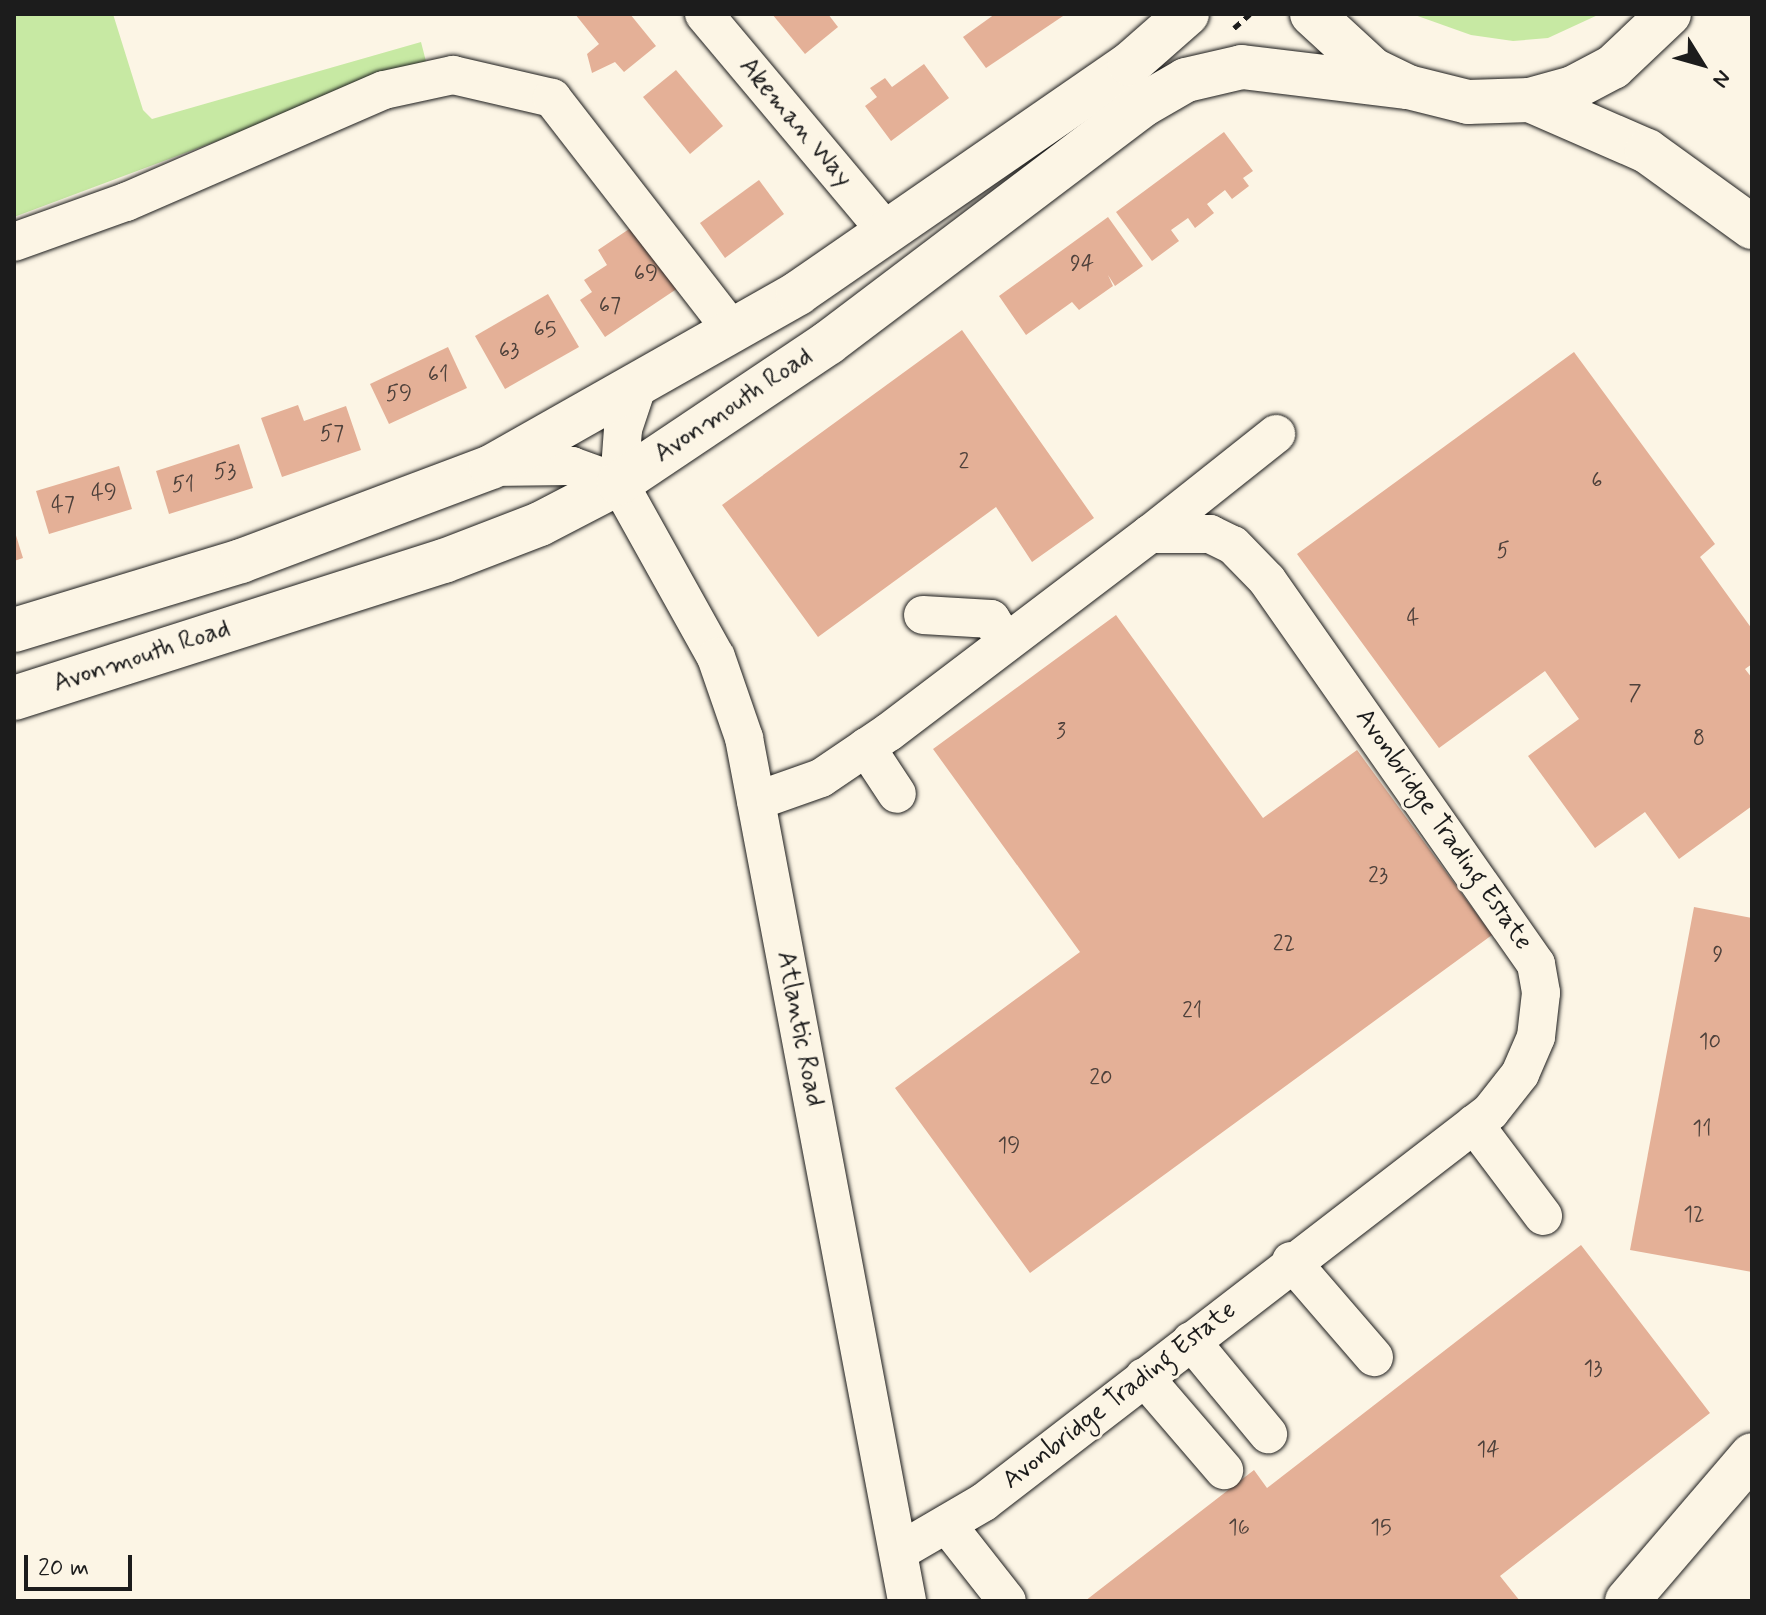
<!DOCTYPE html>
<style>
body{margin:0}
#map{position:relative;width:1766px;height:1615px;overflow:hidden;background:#fcf5e5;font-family:Mynerve,sans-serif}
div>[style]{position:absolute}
.green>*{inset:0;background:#c7e9a3}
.building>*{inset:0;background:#e4b097}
.path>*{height:5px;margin-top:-2.5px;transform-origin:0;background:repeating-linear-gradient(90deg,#1c1c1c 0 8px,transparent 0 14px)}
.roads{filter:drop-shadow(0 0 2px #1c1c1c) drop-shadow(0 0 2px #1c1c1c)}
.minor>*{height:38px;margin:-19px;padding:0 19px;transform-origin:19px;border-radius:19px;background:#fcf5e5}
.major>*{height:44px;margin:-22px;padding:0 22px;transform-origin:22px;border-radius:22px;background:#fcf5e5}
.highway>*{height:44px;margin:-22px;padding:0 22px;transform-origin:22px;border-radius:22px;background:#fcf5e5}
span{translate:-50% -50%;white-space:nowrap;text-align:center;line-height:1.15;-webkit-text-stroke:6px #fcf5e5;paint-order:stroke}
.number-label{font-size:22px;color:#4e413b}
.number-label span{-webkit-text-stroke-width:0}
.street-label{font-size:26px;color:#1c1c1c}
.frame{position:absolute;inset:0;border:16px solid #1c1c1c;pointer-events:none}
.north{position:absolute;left:1662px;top:24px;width:80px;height:80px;-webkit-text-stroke:6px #fcf5e5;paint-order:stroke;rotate:127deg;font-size:22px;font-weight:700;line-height:32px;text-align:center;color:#1c1c1c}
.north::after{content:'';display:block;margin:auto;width:28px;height:36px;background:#1c1c1c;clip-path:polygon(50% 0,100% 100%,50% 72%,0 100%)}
.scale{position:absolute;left:24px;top:1555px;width:108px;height:36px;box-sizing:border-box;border:4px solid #1c1c1c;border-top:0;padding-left:10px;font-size:24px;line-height:28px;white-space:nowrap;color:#1c1c1c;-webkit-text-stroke:6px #fcf5e5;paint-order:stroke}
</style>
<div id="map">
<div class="green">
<div style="clip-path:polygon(14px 14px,113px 14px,143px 110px,152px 119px,421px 42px,430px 77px,338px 96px,14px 217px)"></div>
<div style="clip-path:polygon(1412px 14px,1600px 14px,1548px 38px,1513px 41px,1471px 35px)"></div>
</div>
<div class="building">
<div style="clip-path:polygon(575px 14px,630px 14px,656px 46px,624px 72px,615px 62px,592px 73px,587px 54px,599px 44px)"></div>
<div style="clip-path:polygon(772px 14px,828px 14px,838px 27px,805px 54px)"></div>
<div style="clip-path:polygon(995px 14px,1066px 14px,986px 68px,963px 37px)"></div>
<div style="clip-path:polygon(924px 64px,949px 98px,891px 141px,865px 106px,877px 97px,870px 88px,885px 78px,892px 87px)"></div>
<div style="clip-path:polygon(676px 70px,723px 126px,690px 154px,643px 97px)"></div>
<div style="clip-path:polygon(1224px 132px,1253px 171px,1243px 178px,1249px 186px,1232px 199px,1225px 190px,1207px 204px,1214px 213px,1195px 228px,1188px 218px,1171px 230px,1179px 241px,1152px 261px,1116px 212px)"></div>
<div style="clip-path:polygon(759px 180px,784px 214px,725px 258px,700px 223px)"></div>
<div style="clip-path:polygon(1108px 217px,1143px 266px,1115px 286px,1108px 275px,1113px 286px,1079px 310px,1072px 302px,1026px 335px,999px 296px)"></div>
<div style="clip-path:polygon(641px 221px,684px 284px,605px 337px,580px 300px,592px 292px,584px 280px,607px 265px,598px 250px)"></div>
<div style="clip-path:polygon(548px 294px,579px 347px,505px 389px,475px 336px)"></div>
<div style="clip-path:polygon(962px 330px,1094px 518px,1032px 562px,996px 507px,818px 637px,722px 505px)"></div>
<div style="clip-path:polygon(448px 347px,467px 388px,389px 424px,370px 384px)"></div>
<div style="clip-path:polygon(1574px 352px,1715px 544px,1700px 557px,1752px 629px,1752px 664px,1745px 669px,1752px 678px,1752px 806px,1679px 859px,1645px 812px,1595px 848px,1528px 756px,1579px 719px,1545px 671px,1439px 748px,1297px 554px)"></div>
<div style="clip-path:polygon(298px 405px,304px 421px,346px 406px,361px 450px,282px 477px,261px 418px)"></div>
<div style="clip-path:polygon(239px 444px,253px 488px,169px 514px,156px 471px)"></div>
<div style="clip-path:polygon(119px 466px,132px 509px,49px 534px,36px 491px)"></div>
<div style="clip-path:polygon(14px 529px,23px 558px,14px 561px)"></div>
<div style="clip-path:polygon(1116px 615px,1263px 818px,1357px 750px,1492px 935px,1030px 1273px,895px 1088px,1080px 952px,933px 749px)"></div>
<div style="clip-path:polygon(1694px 907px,1752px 918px,1752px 1272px,1630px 1250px)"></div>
<div style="clip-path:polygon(1581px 1245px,1710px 1413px,1500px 1576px,1520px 1601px,1085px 1601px,1254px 1470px,1267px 1488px)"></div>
</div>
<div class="path">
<div style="left:1234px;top:28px;width:21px;rotate:-41deg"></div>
</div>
<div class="roads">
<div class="minor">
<div style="left:704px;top:14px;width:285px;rotate:50deg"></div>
<div style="left:14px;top:242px;width:119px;rotate:-19.7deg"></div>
<div style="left:126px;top:202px;width:281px;rotate:-23.5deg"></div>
<div style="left:384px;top:90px;width:71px;rotate:-12.3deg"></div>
<div style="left:453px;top:75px;width:102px;rotate:13.1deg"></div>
<div style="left:552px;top:98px;width:295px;rotate:52.2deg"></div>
<div style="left:638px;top:384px;width:47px;rotate:108.4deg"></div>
<div style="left:623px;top:429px;width:54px;rotate:94.2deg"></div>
<div style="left:619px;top:483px;width:199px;rotate:60.9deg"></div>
<div style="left:716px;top:657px;width:86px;rotate:70.9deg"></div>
<div style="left:744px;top:738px;width:878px;rotate:79.3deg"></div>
<div style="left:491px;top:467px;width:81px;rotate:-0.7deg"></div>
<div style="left:572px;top:466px;width:50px;rotate:19.9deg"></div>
<div style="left:1150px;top:534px;width:161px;rotate:-38.4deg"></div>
<div style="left:923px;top:615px;width:68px;rotate:3.4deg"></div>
<div style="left:991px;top:619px;width:28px;rotate:58deg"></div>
<div style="left:866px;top:747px;width:56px;rotate:56.6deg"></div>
<div style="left:756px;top:801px;width:69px;rotate:-19.5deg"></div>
<div style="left:821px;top:778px;width:82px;rotate:-34.1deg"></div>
<div style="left:889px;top:732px;width:328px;rotate:-37.2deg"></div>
<div style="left:1150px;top:534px;width:60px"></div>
<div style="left:1210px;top:534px;width:25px;rotate:26deg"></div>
<div style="left:1233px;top:545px;width:49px;rotate:45.8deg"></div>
<div style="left:1267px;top:580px;width:469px;rotate:55deg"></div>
<div style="left:1536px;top:964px;width:29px;rotate:80deg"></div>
<div style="left:1541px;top:993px;width:44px;rotate:96.5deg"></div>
<div style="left:1536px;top:1037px;width:40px;rotate:113.4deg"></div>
<div style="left:1520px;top:1074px;width:48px;rotate:128.3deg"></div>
<div style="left:1490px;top:1112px;width:639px;rotate:142.38deg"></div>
<div style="left:984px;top:1502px;width:99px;rotate:149.8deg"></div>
<div style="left:1474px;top:1124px;width:115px;rotate:53.1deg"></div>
<div style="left:1291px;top:1261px;width:127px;rotate:49.2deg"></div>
<div style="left:1191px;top:1341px;width:121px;rotate:50.4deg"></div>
<div style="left:1144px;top:1377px;width:123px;rotate:49.3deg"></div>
<div style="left:948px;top:1526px;width:95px;rotate:51.8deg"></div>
</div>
<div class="major">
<div style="left:14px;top:630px;width:237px;rotate:-16.9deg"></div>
<div style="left:241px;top:561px;width:267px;rotate:-20.6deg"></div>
<div style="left:491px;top:467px;width:353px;rotate:-29.5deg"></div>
<div style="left:798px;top:293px;width:403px;rotate:-34.6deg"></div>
<div style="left:1130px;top:64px;width:76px;rotate:-41.3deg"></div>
<div style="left:14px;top:698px;width:451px;rotate:-17.7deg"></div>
<div style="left:444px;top:561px;width:103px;rotate:-21.1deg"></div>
<div style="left:540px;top:524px;width:89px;rotate:-27.4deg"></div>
<div style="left:619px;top:483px;width:252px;rotate:-33.8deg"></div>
<div style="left:828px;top:343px;width:393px;rotate:-37.1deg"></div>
<div style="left:1141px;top:106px;width:52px;rotate:-30deg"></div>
<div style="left:1186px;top:80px;width:57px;rotate:-13.1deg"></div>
<div style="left:1242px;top:67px;width:167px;rotate:6.9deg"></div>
</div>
<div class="highway">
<div style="left:1312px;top:14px;width:83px;rotate:42.6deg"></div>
<div style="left:1373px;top:70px;width:39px;rotate:26deg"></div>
<div style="left:1408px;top:87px;width:62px;rotate:14deg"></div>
<div style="left:1468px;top:102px;width:62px;rotate:-1.8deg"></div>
<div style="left:1530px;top:100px;width:45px;rotate:-15.6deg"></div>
<div style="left:1573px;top:88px;width:45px;rotate:-27.7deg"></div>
<div style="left:1613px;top:67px;width:77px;rotate:-43.4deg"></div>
<div style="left:1530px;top:100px;width:128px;rotate:23.6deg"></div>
<div style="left:1647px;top:151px;width:130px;rotate:35.9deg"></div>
<div style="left:1627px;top:1601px;width:192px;rotate:-49.4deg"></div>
</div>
</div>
<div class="number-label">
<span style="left:1082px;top:265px">94</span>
<span style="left:646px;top:275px">69</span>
<span style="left:610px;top:307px">67</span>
<span style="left:545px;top:331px">65</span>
<span style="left:509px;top:352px">63</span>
<span style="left:438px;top:376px">61</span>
<span style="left:399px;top:395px">59</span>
<span style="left:332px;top:435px">57</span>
<span style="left:964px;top:463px">2</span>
<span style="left:225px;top:473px">53</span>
<span style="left:1597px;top:482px">6</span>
<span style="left:183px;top:486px">51</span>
<span style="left:104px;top:494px">49</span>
<span style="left:63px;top:506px">47</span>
<span style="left:1503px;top:552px">5</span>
<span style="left:1413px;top:619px">4</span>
<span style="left:1635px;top:695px">7</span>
<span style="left:1061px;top:733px">3</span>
<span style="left:1699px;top:740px">8</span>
<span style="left:1378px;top:877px">23</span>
<span style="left:1284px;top:945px">22</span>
<span style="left:1718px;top:956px">9</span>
<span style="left:1192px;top:1012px">21</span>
<span style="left:1710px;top:1043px">10</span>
<span style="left:1101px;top:1079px">20</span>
<span style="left:1702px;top:1130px">11</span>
<span style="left:1009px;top:1147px">19</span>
<span style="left:1694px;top:1216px">12</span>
<span style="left:1593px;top:1370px">13</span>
<span style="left:1488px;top:1451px">14</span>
<span style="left:1239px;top:1529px">16</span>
<span style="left:1381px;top:1529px">15</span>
</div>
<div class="street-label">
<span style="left:795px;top:123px;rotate:50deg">Akeman Way</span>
<span style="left:734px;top:406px;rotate:-34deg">Avonmouth Road</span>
<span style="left:142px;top:657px;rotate:-18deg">Avonmouth Road</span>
<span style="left:1443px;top:830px;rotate:55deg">Avonbridge Trading Estate</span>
<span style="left:799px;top:1029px;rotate:79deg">Atlantic Road</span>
<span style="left:1120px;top:1396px;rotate:-38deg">Avonbridge Trading Estate</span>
</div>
<div class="frame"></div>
<div class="north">N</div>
<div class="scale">20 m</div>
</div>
